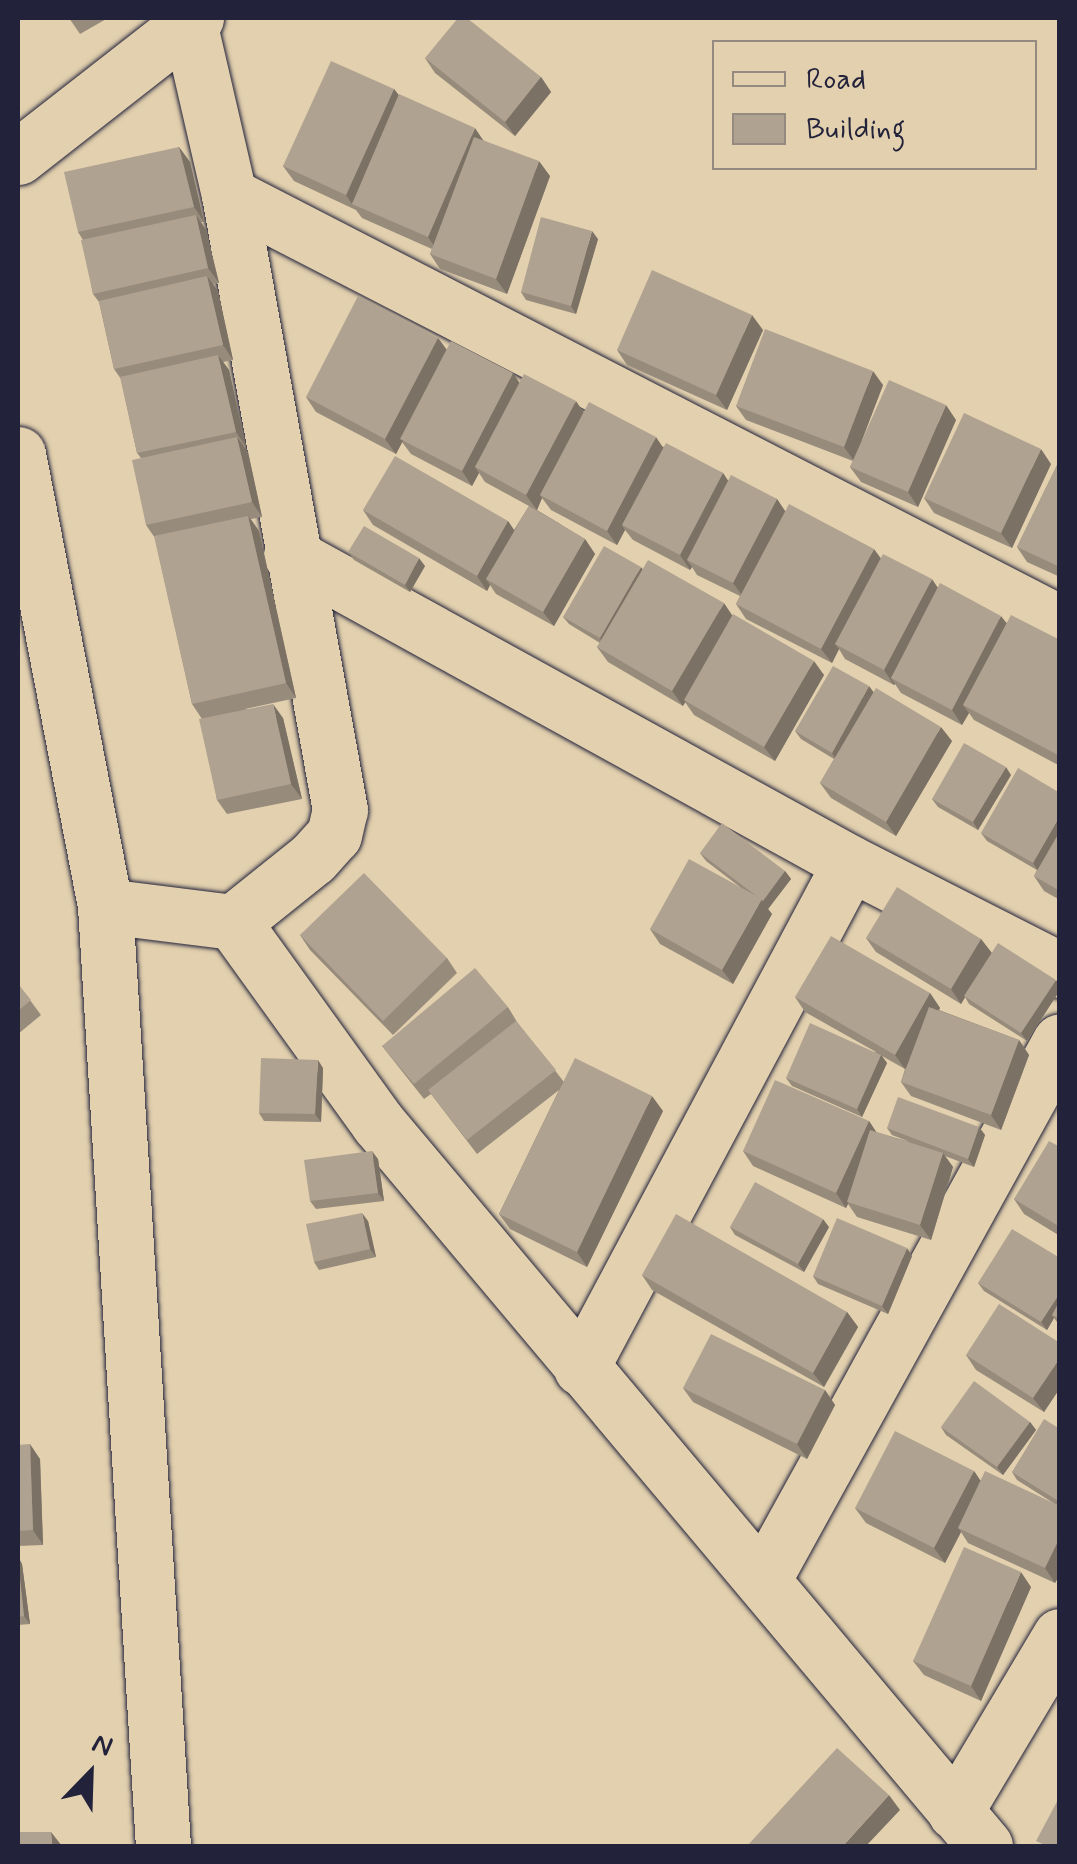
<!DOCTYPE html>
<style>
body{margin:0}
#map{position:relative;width:1077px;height:1864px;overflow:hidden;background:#e2d0ae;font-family:Mynerve,sans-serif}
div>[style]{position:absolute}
.roads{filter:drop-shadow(0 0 2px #22223b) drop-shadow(0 0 2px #22223b)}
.street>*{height:55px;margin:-27.5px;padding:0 27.5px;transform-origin:27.5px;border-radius:27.5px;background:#e2d0ae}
.secondary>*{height:55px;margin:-27.5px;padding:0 27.5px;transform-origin:27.5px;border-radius:27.5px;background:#e2d0ae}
.wall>*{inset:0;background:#978b7c}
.shaded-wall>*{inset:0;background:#7b7165}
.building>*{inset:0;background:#b0a290}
span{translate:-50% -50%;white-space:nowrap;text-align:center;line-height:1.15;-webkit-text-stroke:8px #e2d0ae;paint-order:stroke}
.frame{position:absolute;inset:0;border:20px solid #22223b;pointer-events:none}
.legend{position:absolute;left:712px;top:40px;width:325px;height:130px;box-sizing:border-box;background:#e2d0ae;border:2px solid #958a80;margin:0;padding:12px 18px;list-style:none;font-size:30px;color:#22223b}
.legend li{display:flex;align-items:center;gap:20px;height:50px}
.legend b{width:50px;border:2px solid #958a80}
.north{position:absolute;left:40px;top:1724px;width:100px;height:100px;-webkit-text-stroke:8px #e2d0ae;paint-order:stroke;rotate:23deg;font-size:28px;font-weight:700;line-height:40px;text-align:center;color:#22223b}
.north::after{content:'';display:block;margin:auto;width:35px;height:45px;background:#22223b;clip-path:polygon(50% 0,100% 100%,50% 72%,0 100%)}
</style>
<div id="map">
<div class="roads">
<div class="street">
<div style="left:229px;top:195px;width:935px;rotate:27.25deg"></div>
<div style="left:18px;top:454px;width:460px;rotate:79.1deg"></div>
<div style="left:105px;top:906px;width:942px;rotate:86.47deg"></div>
<div style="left:291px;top:555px;width:638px;rotate:28.85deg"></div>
<div style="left:850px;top:863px;width:236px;rotate:27deg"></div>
<div style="left:105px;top:906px;width:129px;rotate:7.1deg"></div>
<div style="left:233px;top:922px;width:102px;rotate:-38.7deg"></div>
<div style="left:313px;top:858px;width:31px;rotate:-48deg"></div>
<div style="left:334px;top:835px;width:26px;rotate:-77deg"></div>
<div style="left:340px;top:810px;width:625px;rotate:-100.23deg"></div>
<div style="left:229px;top:195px;width:178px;rotate:-103deg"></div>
<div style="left:233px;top:922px;width:248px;rotate:54.2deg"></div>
<div style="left:378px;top:1123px;width:944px;rotate:49.98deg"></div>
<div style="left:581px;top:1368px;width:572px;rotate:-61.96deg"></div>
<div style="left:763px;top:1580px;width:615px;rotate:-61.14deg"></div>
<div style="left:955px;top:1812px;width:205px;rotate:-59.2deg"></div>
</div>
<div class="secondary">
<div style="left:18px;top:157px;width:226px;rotate:-38deg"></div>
</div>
</div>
<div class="wall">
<div style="clip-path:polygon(69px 18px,108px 18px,80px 34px)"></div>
<div style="clip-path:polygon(425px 58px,541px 77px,551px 92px,515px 136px,435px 73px)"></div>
<div style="clip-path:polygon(394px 89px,399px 95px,550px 176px,507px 294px,440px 269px,430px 254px,432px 249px,362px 218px,356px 210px,294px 181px,283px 166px)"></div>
<div style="clip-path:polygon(179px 147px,190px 162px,204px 222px,201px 222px,206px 230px,219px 283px,213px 284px,218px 291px,233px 360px,223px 362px,229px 370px,246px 447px,244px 447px,248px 452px,262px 517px,251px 519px,259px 531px,296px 698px,245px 709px,283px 718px,302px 799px,227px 814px,217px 800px,202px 719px,192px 704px,155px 538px,146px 525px,141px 458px,137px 453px,121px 379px,114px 369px,99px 302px,93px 294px,83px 240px,78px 232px)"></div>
<div style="clip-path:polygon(598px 239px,576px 314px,526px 300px,521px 292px)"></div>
<div style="clip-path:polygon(763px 330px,727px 410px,627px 365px,617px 350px)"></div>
<div style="clip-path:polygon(438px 338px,447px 350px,584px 412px,723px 473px,728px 481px,777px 499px,785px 511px,880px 558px,1007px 623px,1060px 640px,1060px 766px,974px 720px,969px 713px,962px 725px,901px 693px,895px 684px,894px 685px,845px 659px,839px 649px,832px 663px,746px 619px,736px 604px,740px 596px,697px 575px,692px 567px,690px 570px,633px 540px,625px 530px,617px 545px,551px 510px,542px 498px,537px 510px,585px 539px,595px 554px,554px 626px,496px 594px,490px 585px,487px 591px,373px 525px,363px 510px,508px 521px,514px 530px,529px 506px,485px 482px,479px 473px,472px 486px,411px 454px,402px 442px,396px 454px,316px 412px,306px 397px)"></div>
<div style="clip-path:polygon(883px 385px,862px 440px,956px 420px,918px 507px,861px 482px,850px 467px,853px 461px,746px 420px,736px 406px)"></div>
<div style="clip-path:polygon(1060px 459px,1060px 577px,1027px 562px,1017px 547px)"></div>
<div style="clip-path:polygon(1051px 464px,1012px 548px,934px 513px,924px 498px)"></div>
<div style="clip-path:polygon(348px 552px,425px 566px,410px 592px,354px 560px)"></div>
<div style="clip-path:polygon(643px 570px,732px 616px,824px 675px,775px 761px,694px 715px,685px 702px,683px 706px,608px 662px,597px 647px,600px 643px,569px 624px,563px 617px)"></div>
<div style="clip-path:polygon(873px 693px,952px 741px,896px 836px,831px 798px,820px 783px,834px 759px,801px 739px,795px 731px)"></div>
<div style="clip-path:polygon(1011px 775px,978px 830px,938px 807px,932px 799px)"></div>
<div style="clip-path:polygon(1060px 793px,1060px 900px,1044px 891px,1034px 876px,1037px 870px,987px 841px,981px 833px)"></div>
<div style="clip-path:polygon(700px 853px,785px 871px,791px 879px,768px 909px,772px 914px,733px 984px,660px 944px,650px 929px,740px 887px,706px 861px)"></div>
<div style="clip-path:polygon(300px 935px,447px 958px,457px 973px,393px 1035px,310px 950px)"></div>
<div style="clip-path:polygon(866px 938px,981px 939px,991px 953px,1060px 985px,1060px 990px,1027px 1041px,969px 1004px,965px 997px,961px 1004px,876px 952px)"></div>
<div style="clip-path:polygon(18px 984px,41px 1015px,18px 1034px)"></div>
<div style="clip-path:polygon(930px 993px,940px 1008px,939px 1010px,1019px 1040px,1029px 1055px,1001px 1130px,911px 1096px,901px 1082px,905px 1069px,882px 1056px,887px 1063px,862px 1117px,792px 1086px,786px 1078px,876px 1052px,805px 1012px,795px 997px)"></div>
<div style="clip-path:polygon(508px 1007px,517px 1022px,564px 1082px,663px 1111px,587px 1267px,510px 1229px,499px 1214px,559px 1090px,477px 1154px,431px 1094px,424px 1099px,382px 1046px)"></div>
<div style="clip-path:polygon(323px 1068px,321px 1122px,264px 1121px,259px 1113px)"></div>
<div style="clip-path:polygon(869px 1121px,876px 1132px,910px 1142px,892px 1135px,887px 1128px,979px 1127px,985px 1135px,974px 1167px,945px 1156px,953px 1167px,931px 1240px,857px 1217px,848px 1204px,846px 1208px,753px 1166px,743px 1151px)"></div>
<div style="clip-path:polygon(1060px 1147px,1060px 1236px,1024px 1214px,1014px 1199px)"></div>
<div style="clip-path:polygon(378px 1159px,384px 1201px,316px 1209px,310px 1201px)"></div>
<div style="clip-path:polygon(368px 1221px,376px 1257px,319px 1270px,314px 1262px)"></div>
<div style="clip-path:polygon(730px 1227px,829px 1227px,804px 1272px,735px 1235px)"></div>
<div style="clip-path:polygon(912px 1256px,888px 1314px,818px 1284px,813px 1276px)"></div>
<div style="clip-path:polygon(1060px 1258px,1060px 1326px,1054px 1318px,1047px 1330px,984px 1291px,978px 1283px)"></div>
<div style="clip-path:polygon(642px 1275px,847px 1312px,858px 1327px,824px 1387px,652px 1290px)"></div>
<div style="clip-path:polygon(1060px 1343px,1060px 1388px,1044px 1412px,976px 1370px,966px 1355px)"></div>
<div style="clip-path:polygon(683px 1388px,825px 1390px,835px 1405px,807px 1459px,693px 1402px)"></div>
<div style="clip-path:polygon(1030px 1422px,1036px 1430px,1003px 1475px,946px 1435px,941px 1427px)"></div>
<div style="clip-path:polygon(1060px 1429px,1060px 1574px,1055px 1583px,968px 1543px,961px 1532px,945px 1563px,866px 1523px,855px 1508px,974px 1471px,980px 1480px,1055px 1504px,1017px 1480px,1012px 1472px)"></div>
<div style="clip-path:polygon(18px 1445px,40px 1459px,43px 1545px,18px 1546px)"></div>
<div style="clip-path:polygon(18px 1557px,22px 1564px,30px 1624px,18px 1625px)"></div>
<div style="clip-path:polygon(1031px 1587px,981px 1701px,924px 1675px,913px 1661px)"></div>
</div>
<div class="shaded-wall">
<div style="clip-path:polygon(541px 77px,551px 92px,515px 136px,505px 122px)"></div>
<div style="clip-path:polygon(394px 89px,405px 104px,352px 204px,346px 195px)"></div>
<div style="clip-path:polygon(475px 128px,485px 143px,438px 252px,428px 237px)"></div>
<div style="clip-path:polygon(179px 147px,190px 162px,204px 222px,194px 207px)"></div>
<div style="clip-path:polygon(539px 161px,550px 176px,507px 294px,496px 279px)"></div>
<div style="clip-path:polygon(196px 215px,206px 230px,219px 283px,208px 268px)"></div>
<div style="clip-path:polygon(592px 231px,598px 239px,576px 314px,571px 306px)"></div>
<div style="clip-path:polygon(207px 276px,218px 291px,233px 360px,223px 345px)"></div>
<div style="clip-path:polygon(752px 315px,763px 330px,727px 410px,716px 395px)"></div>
<div style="clip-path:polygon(438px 338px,449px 353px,396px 454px,385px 439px)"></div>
<div style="clip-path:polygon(218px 355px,229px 370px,246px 447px,236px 432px)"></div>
<div style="clip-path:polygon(873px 371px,883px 385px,854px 461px,844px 447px)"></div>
<div style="clip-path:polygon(513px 373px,523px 388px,475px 467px,479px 473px,472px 486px,462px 471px)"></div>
<div style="clip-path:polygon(576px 401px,586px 416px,540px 495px,542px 498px,537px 510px,526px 495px)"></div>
<div style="clip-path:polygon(946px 405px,956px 420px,918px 507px,908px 492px)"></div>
<div style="clip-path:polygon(237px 437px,248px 452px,262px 517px,252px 502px)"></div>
<div style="clip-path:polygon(656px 437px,666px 452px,622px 525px,625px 530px,617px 545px,607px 531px)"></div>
<div style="clip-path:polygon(1041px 449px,1051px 464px,1012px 548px,1001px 533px)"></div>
<div style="clip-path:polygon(723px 473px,733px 488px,687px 560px,692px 567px,690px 570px,680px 555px)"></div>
<div style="clip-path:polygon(777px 499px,787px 514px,744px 598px,733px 583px)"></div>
<div style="clip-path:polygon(248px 516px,259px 531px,296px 698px,286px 683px)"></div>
<div style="clip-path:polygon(508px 521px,518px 536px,486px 579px,490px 585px,487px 591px,477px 576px)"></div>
<div style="clip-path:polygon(585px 539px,595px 554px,554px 626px,543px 612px)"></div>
<div style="clip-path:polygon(874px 549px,885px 564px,835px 644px,839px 649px,832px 663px,821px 649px)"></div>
<div style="clip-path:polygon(419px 558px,425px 566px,410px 592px,405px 585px)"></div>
<div style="clip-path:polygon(641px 567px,647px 575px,605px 646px,600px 638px)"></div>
<div style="clip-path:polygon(932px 579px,942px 594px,891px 678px,895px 684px,894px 685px,884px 670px)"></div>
<div style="clip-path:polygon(724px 603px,734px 618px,683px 706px,672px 691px)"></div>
<div style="clip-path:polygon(1001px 616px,1012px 630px,963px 705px,969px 713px,962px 725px,952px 710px)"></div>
<div style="clip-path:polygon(814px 661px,824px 675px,775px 761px,764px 747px)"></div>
<div style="clip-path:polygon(869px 686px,875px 694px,837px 761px,832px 753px)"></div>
<div style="clip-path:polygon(273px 704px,283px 718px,302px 799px,291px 784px)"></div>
<div style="clip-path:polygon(941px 727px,952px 741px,896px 836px,886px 822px)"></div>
<div style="clip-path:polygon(1006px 767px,1011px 775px,978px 830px,973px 822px)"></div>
<div style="clip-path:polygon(1060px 816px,1060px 834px,1038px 871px,1033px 863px)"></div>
<div style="clip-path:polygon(785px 871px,791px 879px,768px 909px,772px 914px,733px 984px,722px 970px,762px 899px)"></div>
<div style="clip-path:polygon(981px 939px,992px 953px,961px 1004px,951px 989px)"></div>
<div style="clip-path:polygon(1056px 980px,1060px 985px,1060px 990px,1027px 1041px,1021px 1033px)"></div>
<div style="clip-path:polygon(930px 993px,940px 1008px,905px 1069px,895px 1055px)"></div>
<div style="clip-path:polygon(1019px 1040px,1029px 1055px,1001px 1130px,991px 1115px)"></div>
<div style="clip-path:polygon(881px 1055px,887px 1063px,862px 1117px,857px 1109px)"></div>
<div style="clip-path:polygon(318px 1060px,323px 1068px,321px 1122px,315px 1114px)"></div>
<div style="clip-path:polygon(652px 1096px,663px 1111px,587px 1267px,577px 1252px)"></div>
<div style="clip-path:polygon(869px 1121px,879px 1136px,846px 1208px,836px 1193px)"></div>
<div style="clip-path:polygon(979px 1127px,985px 1135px,974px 1167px,968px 1159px)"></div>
<div style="clip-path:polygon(372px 1151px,378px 1159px,384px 1201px,378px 1193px)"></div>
<div style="clip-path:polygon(943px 1153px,953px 1167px,931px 1240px,920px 1225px)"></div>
<div style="clip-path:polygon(362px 1213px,368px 1221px,376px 1257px,370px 1249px)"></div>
<div style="clip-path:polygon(823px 1219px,829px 1227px,804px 1272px,798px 1264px)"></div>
<div style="clip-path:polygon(907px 1248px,912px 1256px,888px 1314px,882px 1306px)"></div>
<div style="clip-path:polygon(1060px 1293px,1060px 1310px,1052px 1315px,1054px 1318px,1047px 1330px,1041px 1322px)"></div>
<div style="clip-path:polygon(847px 1312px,858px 1327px,824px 1387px,813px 1373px)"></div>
<div style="clip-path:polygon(1060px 1358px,1060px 1388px,1044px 1412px,1033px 1398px)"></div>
<div style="clip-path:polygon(825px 1390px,835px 1405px,807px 1459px,797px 1444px)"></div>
<div style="clip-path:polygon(1030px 1422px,1036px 1430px,1003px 1475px,997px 1467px)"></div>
<div style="clip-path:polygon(30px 1444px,40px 1459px,43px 1545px,33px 1530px)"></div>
<div style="clip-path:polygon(974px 1471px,984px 1486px,958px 1528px,961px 1532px,945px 1563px,934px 1548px)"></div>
<div style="clip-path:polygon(1060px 1537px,1060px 1574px,1055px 1583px,1045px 1568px)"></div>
<div style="clip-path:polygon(18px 1557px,22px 1564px,30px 1624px,24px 1616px)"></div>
<div style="clip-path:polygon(1021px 1572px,1031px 1587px,981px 1701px,971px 1686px)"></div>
<div style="clip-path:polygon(889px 1795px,900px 1810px,866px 1846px,843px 1846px)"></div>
<div style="clip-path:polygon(51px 1832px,62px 1846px,52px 1846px)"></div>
</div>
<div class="building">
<div style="clip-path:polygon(458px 18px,467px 18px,541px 77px,505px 122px,425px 58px)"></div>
<div style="clip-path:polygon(331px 61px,394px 89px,346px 195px,283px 166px)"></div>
<div style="clip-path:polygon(399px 94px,475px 128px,428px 237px,352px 204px)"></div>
<div style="clip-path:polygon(474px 137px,539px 161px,496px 279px,430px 254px)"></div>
<div style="clip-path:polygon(179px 147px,194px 207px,78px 232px,64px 172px)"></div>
<div style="clip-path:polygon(196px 215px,208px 268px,93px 294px,81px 240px)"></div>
<div style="clip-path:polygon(541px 217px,592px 231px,571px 306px,521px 292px)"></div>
<div style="clip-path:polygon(652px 270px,752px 315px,716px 395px,617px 350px)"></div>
<div style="clip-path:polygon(207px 276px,223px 345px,114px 369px,99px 301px)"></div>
<div style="clip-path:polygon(358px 296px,438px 338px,385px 439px,306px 397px)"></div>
<div style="clip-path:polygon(765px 329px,873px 371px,844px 447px,736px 406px)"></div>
<div style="clip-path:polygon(451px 341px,513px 373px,462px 471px,400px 439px)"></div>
<div style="clip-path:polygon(218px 355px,236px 432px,137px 453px,120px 377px)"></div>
<div style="clip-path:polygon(524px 374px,576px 401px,526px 495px,475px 467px)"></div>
<div style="clip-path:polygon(889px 380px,946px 405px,908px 492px,850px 467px)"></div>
<div style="clip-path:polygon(589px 402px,656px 437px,607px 531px,540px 495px)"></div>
<div style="clip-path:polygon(964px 413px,1041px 449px,1001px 533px,924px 498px)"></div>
<div style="clip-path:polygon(237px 437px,252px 502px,146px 525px,132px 460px)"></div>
<div style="clip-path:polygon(666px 443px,723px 473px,680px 555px,622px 525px)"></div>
<div style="clip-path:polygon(395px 456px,508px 521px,477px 576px,363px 510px)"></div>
<div style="clip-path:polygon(1060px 459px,1060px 567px,1017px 547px)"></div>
<div style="clip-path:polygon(731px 475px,777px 499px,733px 583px,687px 560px)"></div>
<div style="clip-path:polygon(789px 504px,874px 549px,821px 649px,736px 604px)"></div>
<div style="clip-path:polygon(529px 506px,585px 539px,543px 612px,486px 579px)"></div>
<div style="clip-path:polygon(248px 516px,286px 683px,192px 704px,154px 536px)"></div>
<div style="clip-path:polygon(364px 526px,419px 558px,405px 585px,348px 552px)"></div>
<div style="clip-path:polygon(604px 546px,641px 567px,600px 638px,563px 617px)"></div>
<div style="clip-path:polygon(883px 554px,932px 579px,884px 670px,835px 644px)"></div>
<div style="clip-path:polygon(648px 560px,724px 603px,672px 691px,597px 647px)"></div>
<div style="clip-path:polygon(940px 583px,1001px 616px,952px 710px,891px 678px)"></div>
<div style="clip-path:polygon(733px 614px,814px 661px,764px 747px,684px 700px)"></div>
<div style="clip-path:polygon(1011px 615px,1060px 640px,1060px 756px,963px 705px)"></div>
<div style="clip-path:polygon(833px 666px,869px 686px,832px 753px,795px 731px)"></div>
<div style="clip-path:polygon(876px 688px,941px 727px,886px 822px,820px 783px)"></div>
<div style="clip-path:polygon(273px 704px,291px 784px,217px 800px,199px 719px)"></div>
<div style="clip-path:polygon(964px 743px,1006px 767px,973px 822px,932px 799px)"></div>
<div style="clip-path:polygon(1018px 768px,1060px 793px,1060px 816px,1033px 863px,981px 833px)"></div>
<div style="clip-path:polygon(722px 823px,785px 871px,763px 901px,700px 853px)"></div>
<div style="clip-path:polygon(1060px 831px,1060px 891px,1034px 876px)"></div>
<div style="clip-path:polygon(689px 859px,762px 899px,722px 970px,650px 929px)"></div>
<div style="clip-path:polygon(364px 873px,447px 958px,383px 1021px,300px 935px)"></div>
<div style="clip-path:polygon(897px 887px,981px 939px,951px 989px,866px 938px)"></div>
<div style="clip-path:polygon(831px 936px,930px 993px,895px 1055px,795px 997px)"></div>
<div style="clip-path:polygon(998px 943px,1056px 980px,1021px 1033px,964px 996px)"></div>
<div style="clip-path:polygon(475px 968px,508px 1007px,414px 1084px,382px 1046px)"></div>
<div style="clip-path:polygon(18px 984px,31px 1000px,18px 1011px)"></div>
<div style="clip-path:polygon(929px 1007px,1019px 1040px,991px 1115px,901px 1082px)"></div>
<div style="clip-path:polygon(516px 1021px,556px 1070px,467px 1140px,428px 1090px)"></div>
<div style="clip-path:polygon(810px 1023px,881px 1055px,857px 1109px,786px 1078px)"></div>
<div style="clip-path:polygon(261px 1058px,318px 1060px,315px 1114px,259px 1113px)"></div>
<div style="clip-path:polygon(575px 1058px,652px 1096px,577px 1252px,499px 1214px)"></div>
<div style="clip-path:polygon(775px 1080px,869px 1121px,836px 1193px,743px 1151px)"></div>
<div style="clip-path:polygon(898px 1097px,979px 1127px,968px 1159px,887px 1128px)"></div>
<div style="clip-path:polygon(870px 1130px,943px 1153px,920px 1225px,847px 1202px)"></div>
<div style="clip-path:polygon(1049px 1141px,1060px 1147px,1060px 1227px,1014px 1199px)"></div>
<div style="clip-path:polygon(372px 1151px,378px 1193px,310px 1201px,304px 1160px)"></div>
<div style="clip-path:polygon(755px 1182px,823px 1219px,798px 1264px,730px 1227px)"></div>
<div style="clip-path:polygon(362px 1213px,370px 1249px,314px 1262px,306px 1224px)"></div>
<div style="clip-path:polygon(676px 1214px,847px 1312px,813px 1373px,642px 1275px)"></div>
<div style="clip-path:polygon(837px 1218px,907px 1248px,882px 1306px,813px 1276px)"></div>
<div style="clip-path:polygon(1012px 1229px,1060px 1258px,1060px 1293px,1041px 1322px,978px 1283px)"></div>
<div style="clip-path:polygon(1060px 1300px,1060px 1319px,1052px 1315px)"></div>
<div style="clip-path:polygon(999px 1304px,1060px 1343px,1060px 1358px,1033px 1398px,966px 1355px)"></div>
<div style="clip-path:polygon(711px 1334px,825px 1390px,797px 1444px,683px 1388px)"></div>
<div style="clip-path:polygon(974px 1381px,1030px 1422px,997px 1467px,941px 1427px)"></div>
<div style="clip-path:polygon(1044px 1419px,1060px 1429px,1060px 1502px,1012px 1472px)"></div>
<div style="clip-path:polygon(895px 1431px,974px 1471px,934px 1548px,855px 1508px)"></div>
<div style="clip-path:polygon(30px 1444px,33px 1530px,18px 1531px,18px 1445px)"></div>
<div style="clip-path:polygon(985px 1471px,1060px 1506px,1060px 1537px,1045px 1568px,958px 1528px)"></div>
<div style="clip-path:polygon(964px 1547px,1021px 1572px,971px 1686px,913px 1661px)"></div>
<div style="clip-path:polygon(18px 1562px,24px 1616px,18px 1617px)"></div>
<div style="clip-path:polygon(837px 1748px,889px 1795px,843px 1846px,747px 1846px)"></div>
<div style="clip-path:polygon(1060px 1796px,1060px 1846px,1047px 1846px,1036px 1841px)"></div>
<div style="clip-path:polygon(18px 1832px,51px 1832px,52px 1846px,18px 1846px)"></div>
</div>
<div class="frame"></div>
<ul class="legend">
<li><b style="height:12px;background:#e2d0ae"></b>Road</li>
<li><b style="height:28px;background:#b0a290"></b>Building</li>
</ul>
<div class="north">N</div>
</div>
